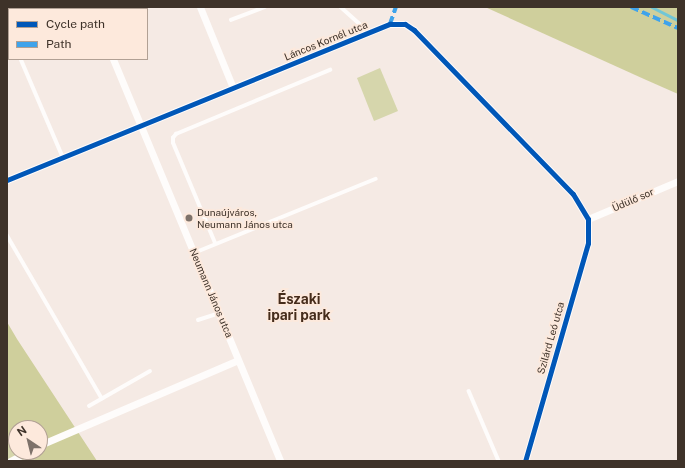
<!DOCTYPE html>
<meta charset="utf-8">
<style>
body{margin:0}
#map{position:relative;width:685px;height:468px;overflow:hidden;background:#f5eae4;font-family:"Public Sans",sans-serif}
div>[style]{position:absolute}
.green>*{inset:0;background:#d6d6ac}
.forest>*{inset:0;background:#cfcf9c}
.stream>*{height:2.5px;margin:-1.25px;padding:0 1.25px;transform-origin:1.25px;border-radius:1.25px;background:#71c6d6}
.service>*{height:3.5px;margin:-1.75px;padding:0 1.75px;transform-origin:1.75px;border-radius:1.75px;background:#fefcfb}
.minor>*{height:7px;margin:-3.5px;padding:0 3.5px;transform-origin:3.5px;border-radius:3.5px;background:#fefcfb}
.quiet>*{height:4px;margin-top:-2px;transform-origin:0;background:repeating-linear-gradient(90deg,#3fa3eb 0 8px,transparent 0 12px)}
.cycleway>*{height:5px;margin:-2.5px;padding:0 2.5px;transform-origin:2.5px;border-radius:2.5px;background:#0057b8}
.dots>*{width:11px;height:11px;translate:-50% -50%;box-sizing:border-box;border:2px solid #fde9dc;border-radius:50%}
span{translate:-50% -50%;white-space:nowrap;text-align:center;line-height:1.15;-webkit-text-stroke:3.5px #fde9dc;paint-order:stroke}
.street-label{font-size:10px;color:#3e3229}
.poi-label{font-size:10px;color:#3e3229}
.left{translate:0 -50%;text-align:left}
.district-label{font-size:14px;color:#452c1b;font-weight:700}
.frame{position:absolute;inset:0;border:8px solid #3e3229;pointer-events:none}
.legend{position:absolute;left:8px;top:8px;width:140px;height:52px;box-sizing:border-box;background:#fde9dc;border:1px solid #b1a094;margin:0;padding:5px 7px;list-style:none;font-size:12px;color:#3e3229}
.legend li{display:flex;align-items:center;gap:8px;height:20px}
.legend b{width:20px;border:1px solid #b1a094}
.north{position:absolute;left:8px;top:420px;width:40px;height:40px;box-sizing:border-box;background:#fde9dc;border:1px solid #b1a094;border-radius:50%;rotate:325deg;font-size:11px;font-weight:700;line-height:16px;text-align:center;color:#3e3229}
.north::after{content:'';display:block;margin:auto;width:14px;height:18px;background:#7e726a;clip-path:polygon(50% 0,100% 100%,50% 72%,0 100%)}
</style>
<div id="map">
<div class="green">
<div style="clip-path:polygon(380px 68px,398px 111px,374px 121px,357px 78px)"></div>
<div style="clip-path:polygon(7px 433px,16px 445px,16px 452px,29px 453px,36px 461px,7px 461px)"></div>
</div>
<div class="forest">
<div style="clip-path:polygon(485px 7px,678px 7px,678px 94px,644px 79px)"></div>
<div style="clip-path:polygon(7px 322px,17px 339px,97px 461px,36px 461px,27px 452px,40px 452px,40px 428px,16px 428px,16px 445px,7px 433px)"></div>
</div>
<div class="stream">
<div style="left:652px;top:7px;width:29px;rotate:27deg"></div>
</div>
<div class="service">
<div style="left:92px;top:7px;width:2px;rotate:90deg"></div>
<div style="left:341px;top:7px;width:28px;rotate:42deg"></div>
<div style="left:362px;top:26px;width:9px;rotate:69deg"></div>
<div style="left:231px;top:20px;width:36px;rotate:-21deg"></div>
<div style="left:21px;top:59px;width:107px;rotate:66.8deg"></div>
<div style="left:7px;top:235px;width:189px;rotate:59.8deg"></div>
<div style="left:215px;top:243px;width:108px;rotate:-112.8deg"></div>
<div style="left:173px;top:143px;width:5px;rotate:-90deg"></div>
<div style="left:173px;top:138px;width:5px;rotate:-53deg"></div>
<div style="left:176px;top:134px;width:167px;rotate:-22.6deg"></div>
<div style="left:194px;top:253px;width:196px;rotate:-22.2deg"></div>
<div style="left:198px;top:320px;width:22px;rotate:-18deg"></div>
<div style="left:469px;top:391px;width:76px;rotate:66.8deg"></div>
<div style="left:89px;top:406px;width:70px;rotate:-29.8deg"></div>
<div style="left:22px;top:456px;width:10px;rotate:29deg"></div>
</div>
<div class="minor">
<div style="left:200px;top:7px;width:87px;rotate:67.8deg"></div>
<div style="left:113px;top:59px;width:435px;rotate:67.4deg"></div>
<div style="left:7px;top:180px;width:414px;rotate:-22.2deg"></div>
<div style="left:390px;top:24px;width:15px"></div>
<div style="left:405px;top:24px;width:11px;rotate:34deg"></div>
<div style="left:414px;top:30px;width:228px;rotate:45.9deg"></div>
<div style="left:573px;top:194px;width:29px;rotate:59deg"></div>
<div style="left:588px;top:219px;width:24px;rotate:90deg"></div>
<div style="left:588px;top:243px;width:227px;rotate:106.1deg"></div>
<div style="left:588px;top:219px;width:98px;rotate:-22.9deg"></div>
<div style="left:40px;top:445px;width:215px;rotate:-23.2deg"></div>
<div style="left:10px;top:461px;width:20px;rotate:-27deg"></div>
</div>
<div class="quiet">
<div style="left:631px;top:7px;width:51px;rotate:24.1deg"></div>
<div style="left:390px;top:24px;width:18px;rotate:-71deg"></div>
</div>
<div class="cycleway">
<div style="left:7px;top:180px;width:414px;rotate:-22.2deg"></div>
<div style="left:390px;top:24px;width:15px"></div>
<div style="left:405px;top:24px;width:11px;rotate:34deg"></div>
<div style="left:414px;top:30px;width:228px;rotate:45.9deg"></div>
<div style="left:573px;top:194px;width:29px;rotate:59deg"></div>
<div style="left:588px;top:219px;width:24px;rotate:90deg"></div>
<div style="left:588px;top:243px;width:227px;rotate:106.1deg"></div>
</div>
<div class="dots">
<div style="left:189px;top:218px;background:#7e726a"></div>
</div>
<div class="street-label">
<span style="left:326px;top:41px;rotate:-22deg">Láncos Kornél utca</span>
<span style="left:633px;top:200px;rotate:-23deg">Üdülő sor</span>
<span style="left:211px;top:293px;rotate:67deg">Neumann János utca</span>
<span style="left:551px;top:338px;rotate:-74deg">Szilárd Leó utca</span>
</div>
<div class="poi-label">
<span class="left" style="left:197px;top:218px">Dunaújváros,<br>Neumann János utca</span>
</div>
<div class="district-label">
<span style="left:299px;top:307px">Északi<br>ipari park</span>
</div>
<div class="frame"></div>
<ul class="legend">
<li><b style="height:5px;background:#0057b8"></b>Cycle path</li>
<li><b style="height:5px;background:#3fa3eb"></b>Path</li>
</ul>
<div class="north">N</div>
</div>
